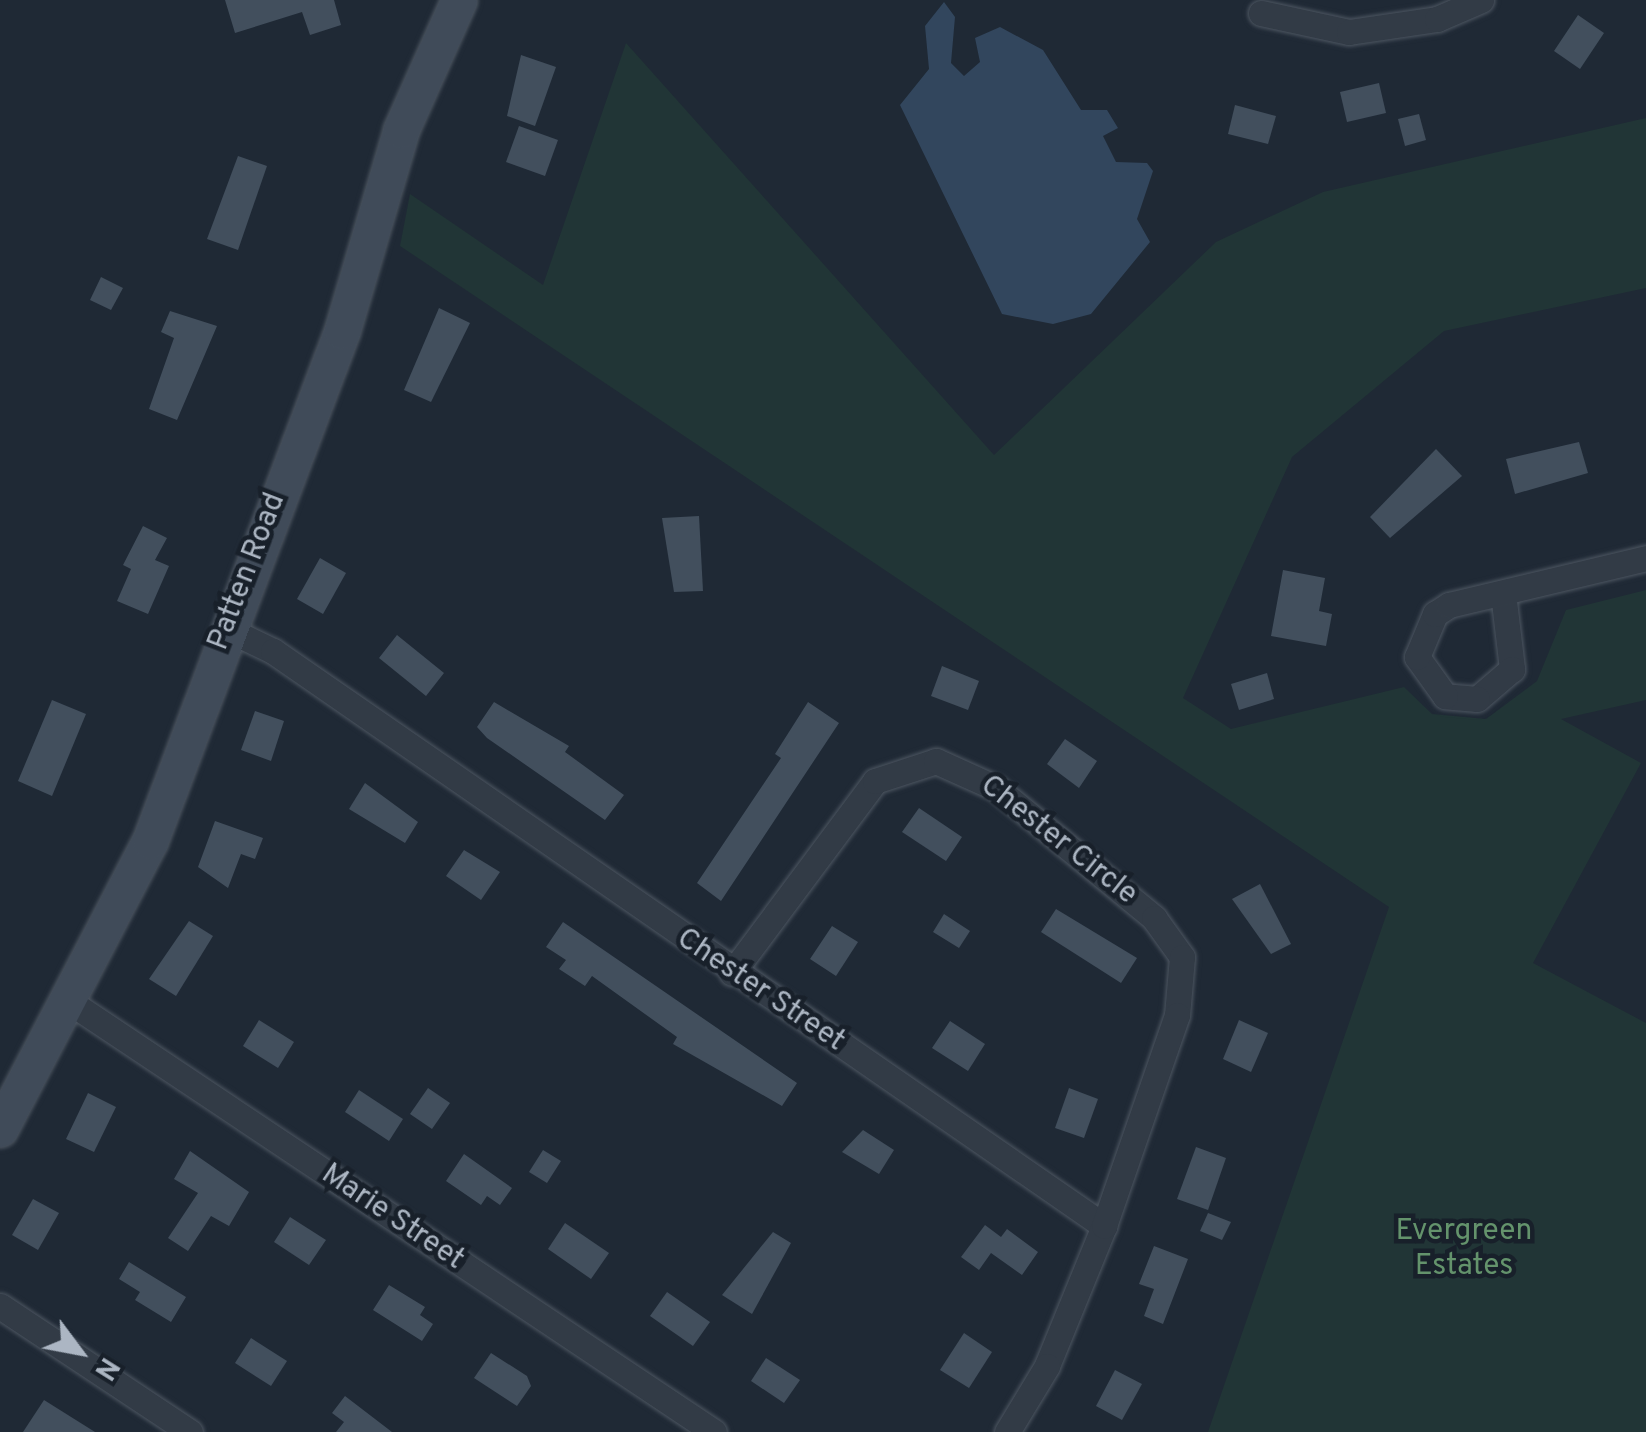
<!DOCTYPE html>
<style>
body{margin:0}
#map{position:relative;width:1646px;height:1432px;overflow:hidden;background:#1f2935;font-family:Overpass,sans-serif}
div>[style]{position:absolute}
.green>*{inset:0;background:#213536}
.water>*{inset:0;background:#32465d}
.building>*{inset:0;background:#424f5d}
.roads{filter:drop-shadow(0 0 2px #4d5661) drop-shadow(0 0 2px #4d5661)}
.street>*{height:25px;margin:-12.5px;padding:0 12.5px;transform-origin:12.5px;border-radius:12.5px;background:#323b46}
.secondary>*{height:35px;margin:-17.5px;padding:0 17.5px;transform-origin:17.5px;border-radius:17.5px;background:#404b59}
span{translate:-50% -50%;white-space:nowrap;text-align:center;line-height:1.15;-webkit-text-stroke:9px #18202a;paint-order:stroke}
.street-label{font-size:30px;color:#acb6c3}
.park-label{font-size:30px;color:#64936c}
.north{position:absolute;left:30px;top:1302px;width:100px;height:100px;-webkit-text-stroke:8px #18202a;paint-order:stroke;rotate:122deg;font-size:28px;font-weight:700;line-height:40px;text-align:center;color:#acb6c3}
.north::after{content:'';display:block;margin:auto;width:35px;height:45px;background:#acb6c3;clip-path:polygon(50% 0,100% 100%,50% 72%,0 100%)}
</style>
<div id="map">
<div class="green">
<div style="clip-path:polygon(626px 43px,994px 455px,1216px 242px,1323px 192px,1646px 118px,1646px 288px,1444px 331px,1292px 457px,1183px 698px,1231px 729px,1404px 687px,1432px 714px,1486px 719px,1537px 681px,1566px 610px,1646px 590px,1646px 700px,1561px 719px,1641px 763px,1533px 963px,1646px 1023px,1646px 1432px,1208px 1432px,1389px 907px,400px 246px,410px 194px,543px 285px)"></div>
</div>
<div class="water">
<div style="clip-path:polygon(944px 2px,955px 17px,951px 63px,964px 76px,980px 62px,975px 38px,1000px 27px,1043px 50px,1081px 110px,1107px 110px,1118px 128px,1103px 136px,1116px 162px,1147px 163px,1153px 171px,1137px 219px,1150px 242px,1091px 314px,1053px 324px,1002px 314px,900px 105px,929px 69px,925px 26px)"></div>
</div>
<div class="building">
<div style="clip-path:polygon(225px 0,334px 0,341px 25px,310px 35px,302px 12px,235px 33px)"></div>
<div style="clip-path:polygon(1578px 15px,1604px 33px,1580px 69px,1554px 51px)"></div>
<div style="clip-path:polygon(521px 55px,556px 67px,535px 126px,507px 116px)"></div>
<div style="clip-path:polygon(1379px 83px,1386px 113px,1347px 122px,1340px 92px)"></div>
<div style="clip-path:polygon(1235px 105px,1276px 116px,1268px 144px,1228px 134px)"></div>
<div style="clip-path:polygon(1419px 114px,1426px 140px,1405px 146px,1398px 119px)"></div>
<div style="clip-path:polygon(519px 126px,558px 140px,545px 176px,506px 162px)"></div>
<div style="clip-path:polygon(238px 156px,267px 166px,238px 250px,207px 239px)"></div>
<div style="clip-path:polygon(101px 277px,123px 288px,111px 310px,90px 300px)"></div>
<div style="clip-path:polygon(439px 308px,470px 323px,431px 402px,404px 390px)"></div>
<div style="clip-path:polygon(170px 311px,217px 326px,177px 420px,149px 409px,174px 338px,161px 332px)"></div>
<div style="clip-path:polygon(1579px 442px,1588px 473px,1515px 494px,1506px 459px)"></div>
<div style="clip-path:polygon(1436px 449px,1462px 476px,1390px 538px,1370px 517px)"></div>
<div style="clip-path:polygon(699px 516px,703px 591px,674px 592px,662px 518px)"></div>
<div style="clip-path:polygon(143px 526px,167px 538px,155px 560px,169px 566px,148px 614px,117px 601px,131px 569px,123px 565px)"></div>
<div style="clip-path:polygon(320px 558px,346px 573px,323px 614px,297px 599px)"></div>
<div style="clip-path:polygon(1283px 570px,1325px 578px,1319px 611px,1332px 614px,1326px 646px,1271px 636px)"></div>
<div style="clip-path:polygon(397px 635px,444px 673px,426px 696px,379px 658px)"></div>
<div style="clip-path:polygon(942px 666px,979px 681px,968px 710px,931px 696px)"></div>
<div style="clip-path:polygon(1267px 673px,1274px 699px,1239px 710px,1231px 684px)"></div>
<div style="clip-path:polygon(52px 700px,86px 714px,52px 796px,18px 781px)"></div>
<div style="clip-path:polygon(494px 702px,569px 746px,565px 752px,624px 795px,605px 820px,487px 738px,477px 727px)"></div>
<div style="clip-path:polygon(808px 702px,839px 723px,721px 901px,697px 883px,781px 758px,775px 754px)"></div>
<div style="clip-path:polygon(255px 711px,284px 721px,271px 761px,241px 750px)"></div>
<div style="clip-path:polygon(1065px 739px,1097px 761px,1079px 788px,1047px 764px)"></div>
<div style="clip-path:polygon(365px 783px,418px 822px,405px 843px,349px 809px)"></div>
<div style="clip-path:polygon(919px 808px,962px 837px,946px 861px,902px 832px)"></div>
<div style="clip-path:polygon(215px 821px,263px 838px,255px 859px,241px 854px,228px 888px,198px 867px)"></div>
<div style="clip-path:polygon(464px 850px,500px 872px,481px 900px,446px 876px)"></div>
<div style="clip-path:polygon(1260px 884px,1291px 944px,1271px 954px,1232px 899px)"></div>
<div style="clip-path:polygon(1056px 909px,1137px 958px,1121px 983px,1041px 932px)"></div>
<div style="clip-path:polygon(944px 914px,970px 931px,959px 948px,933px 932px)"></div>
<div style="clip-path:polygon(189px 921px,213px 936px,176px 996px,149px 979px)"></div>
<div style="clip-path:polygon(563px 922px,797px 1083px,782px 1106px,673px 1044px,677px 1037px,592px 976px,585px 986px,559px 969px,566px 960px,546px 947px)"></div>
<div style="clip-path:polygon(832px 926px,858px 942px,836px 976px,810px 959px)"></div>
<div style="clip-path:polygon(259px 1020px,294px 1042px,278px 1068px,243px 1046px)"></div>
<div style="clip-path:polygon(1239px 1020px,1268px 1033px,1251px 1072px,1223px 1059px)"></div>
<div style="clip-path:polygon(950px 1021px,985px 1044px,968px 1071px,932px 1048px)"></div>
<div style="clip-path:polygon(428px 1088px,450px 1103px,432px 1129px,410px 1114px)"></div>
<div style="clip-path:polygon(1069px 1088px,1098px 1099px,1084px 1138px,1055px 1128px)"></div>
<div style="clip-path:polygon(359px 1090px,403px 1119px,389px 1141px,345px 1112px)"></div>
<div style="clip-path:polygon(88px 1093px,116px 1107px,94px 1152px,66px 1139px)"></div>
<div style="clip-path:polygon(863px 1130px,894px 1150px,879px 1174px,842px 1152px)"></div>
<div style="clip-path:polygon(1196px 1147px,1226px 1158px,1208px 1210px,1177px 1199px)"></div>
<div style="clip-path:polygon(543px 1150px,561px 1161px,547px 1183px,529px 1172px)"></div>
<div style="clip-path:polygon(190px 1151px,249px 1192px,229px 1226px,211px 1216px,188px 1251px,168px 1238px,198px 1193px,174px 1179px)"></div>
<div style="clip-path:polygon(464px 1154px,512px 1188px,500px 1205px,487px 1196px,481px 1205px,446px 1181px)"></div>
<div style="clip-path:polygon(33px 1199px,59px 1213px,38px 1250px,12px 1235px)"></div>
<div style="clip-path:polygon(1208px 1213px,1231px 1222px,1222px 1240px,1200px 1231px)"></div>
<div style="clip-path:polygon(290px 1217px,326px 1240px,309px 1265px,274px 1242px)"></div>
<div style="clip-path:polygon(565px 1223px,609px 1253px,591px 1279px,548px 1249px)"></div>
<div style="clip-path:polygon(985px 1225px,1001px 1237px,1007px 1229px,1038px 1252px,1022px 1275px,991px 1253px,979px 1270px,961px 1257px)"></div>
<div style="clip-path:polygon(773px 1232px,791px 1243px,752px 1314px,722px 1295px)"></div>
<div style="clip-path:polygon(1154px 1246px,1188px 1259px,1163px 1324px,1144px 1316px,1154px 1289px,1139px 1284px)"></div>
<div style="clip-path:polygon(129px 1262px,186px 1297px,171px 1322px,135px 1300px,140px 1292px,119px 1279px)"></div>
<div style="clip-path:polygon(389px 1285px,425px 1307px,420px 1315px,433px 1324px,422px 1341px,373px 1310px)"></div>
<div style="clip-path:polygon(667px 1292px,710px 1322px,693px 1346px,650px 1316px)"></div>
<div style="clip-path:polygon(964px 1333px,992px 1352px,969px 1388px,940px 1370px)"></div>
<div style="clip-path:polygon(251px 1338px,287px 1361px,271px 1386px,235px 1363px)"></div>
<div style="clip-path:polygon(491px 1353px,527px 1376px,531px 1386px,517px 1406px,474px 1378px)"></div>
<div style="clip-path:polygon(766px 1358px,800px 1380px,784px 1403px,751px 1381px)"></div>
<div style="clip-path:polygon(1115px 1370px,1142px 1384px,1122px 1420px,1096px 1406px)"></div>
<div style="clip-path:polygon(345px 1396px,392px 1432px,336px 1432px,344px 1422px,332px 1413px)"></div>
<div style="clip-path:polygon(44px 1400px,95px 1432px,23px 1432px)"></div>
</div>
<div class="roads">
<div class="street">
<div style="left:1261px;top:13px;width:90px;rotate:12.2deg"></div>
<div style="left:1349px;top:32px;width:89px;rotate:-8.4deg"></div>
<div style="left:1437px;top:19px;width:48px;rotate:-23.4deg"></div>
<div style="left:1503px;top:593px;width:77px;rotate:83.2deg"></div>
<div style="left:1512px;top:669px;width:46px;rotate:139.4deg"></div>
<div style="left:1477px;top:699px;width:32px;rotate:-175deg"></div>
<div style="left:1445px;top:696px;width:48px;rotate:-125.7deg"></div>
<div style="left:1417px;top:657px;width:47px;rotate:-67.3deg"></div>
<div style="left:1435px;top:614px;width:17px;rotate:-33deg"></div>
<div style="left:1449px;top:605px;width:203px;rotate:-13.4deg"></div>
<div style="left:227px;top:629px;width:51px;rotate:25.6deg"></div>
<div style="left:273px;top:651px;width:1011px;rotate:34.68deg"></div>
<div style="left:1104px;top:1226px;width:151px;rotate:112.2deg"></div>
<div style="left:1047px;top:1366px;width:77px;rotate:121.2deg"></div>
<div style="left:732px;top:973px;width:239px;rotate:-53.3deg"></div>
<div style="left:875px;top:781px;width:64px;rotate:-18.2deg"></div>
<div style="left:936px;top:761px;width:66px;rotate:24.2deg"></div>
<div style="left:996px;top:788px;width:205px;rotate:39.4deg"></div>
<div style="left:1154px;top:918px;width:48px;rotate:54.3deg"></div>
<div style="left:1182px;top:957px;width:58px;rotate:94.9deg"></div>
<div style="left:1177px;top:1015px;width:223px;rotate:109.1deg"></div>
<div style="left:70px;top:1002px;width:774px;rotate:33.73deg"></div>
<div style="left:0;top:1306px;width:228px;rotate:33.6deg"></div>
</div>
<div class="secondary">
<div style="left:0;top:1129px;width:325px;rotate:-62.5deg"></div>
<div style="left:150px;top:841px;width:545px;rotate:-69.37deg"></div>
<div style="left:342px;top:331px;width:209px;rotate:-73.6deg"></div>
<div style="left:401px;top:130px;width:142px;rotate:-66deg"></div>
</div>
</div>
<div class="street-label">
<span style="left:248px;top:572px;rotate:-69deg">Patten Road</span>
<span style="left:1058px;top:841px;rotate:38deg">Chester Circle</span>
<span style="left:760px;top:991px;rotate:34deg">Chester Street</span>
<span style="left:392px;top:1218px;rotate:34deg">Marie Street</span>
</div>
<div class="park-label">
<span style="left:1464px;top:1249px">Evergreen<br>Estates</span>
</div>
<div class="north">N</div>
</div>
